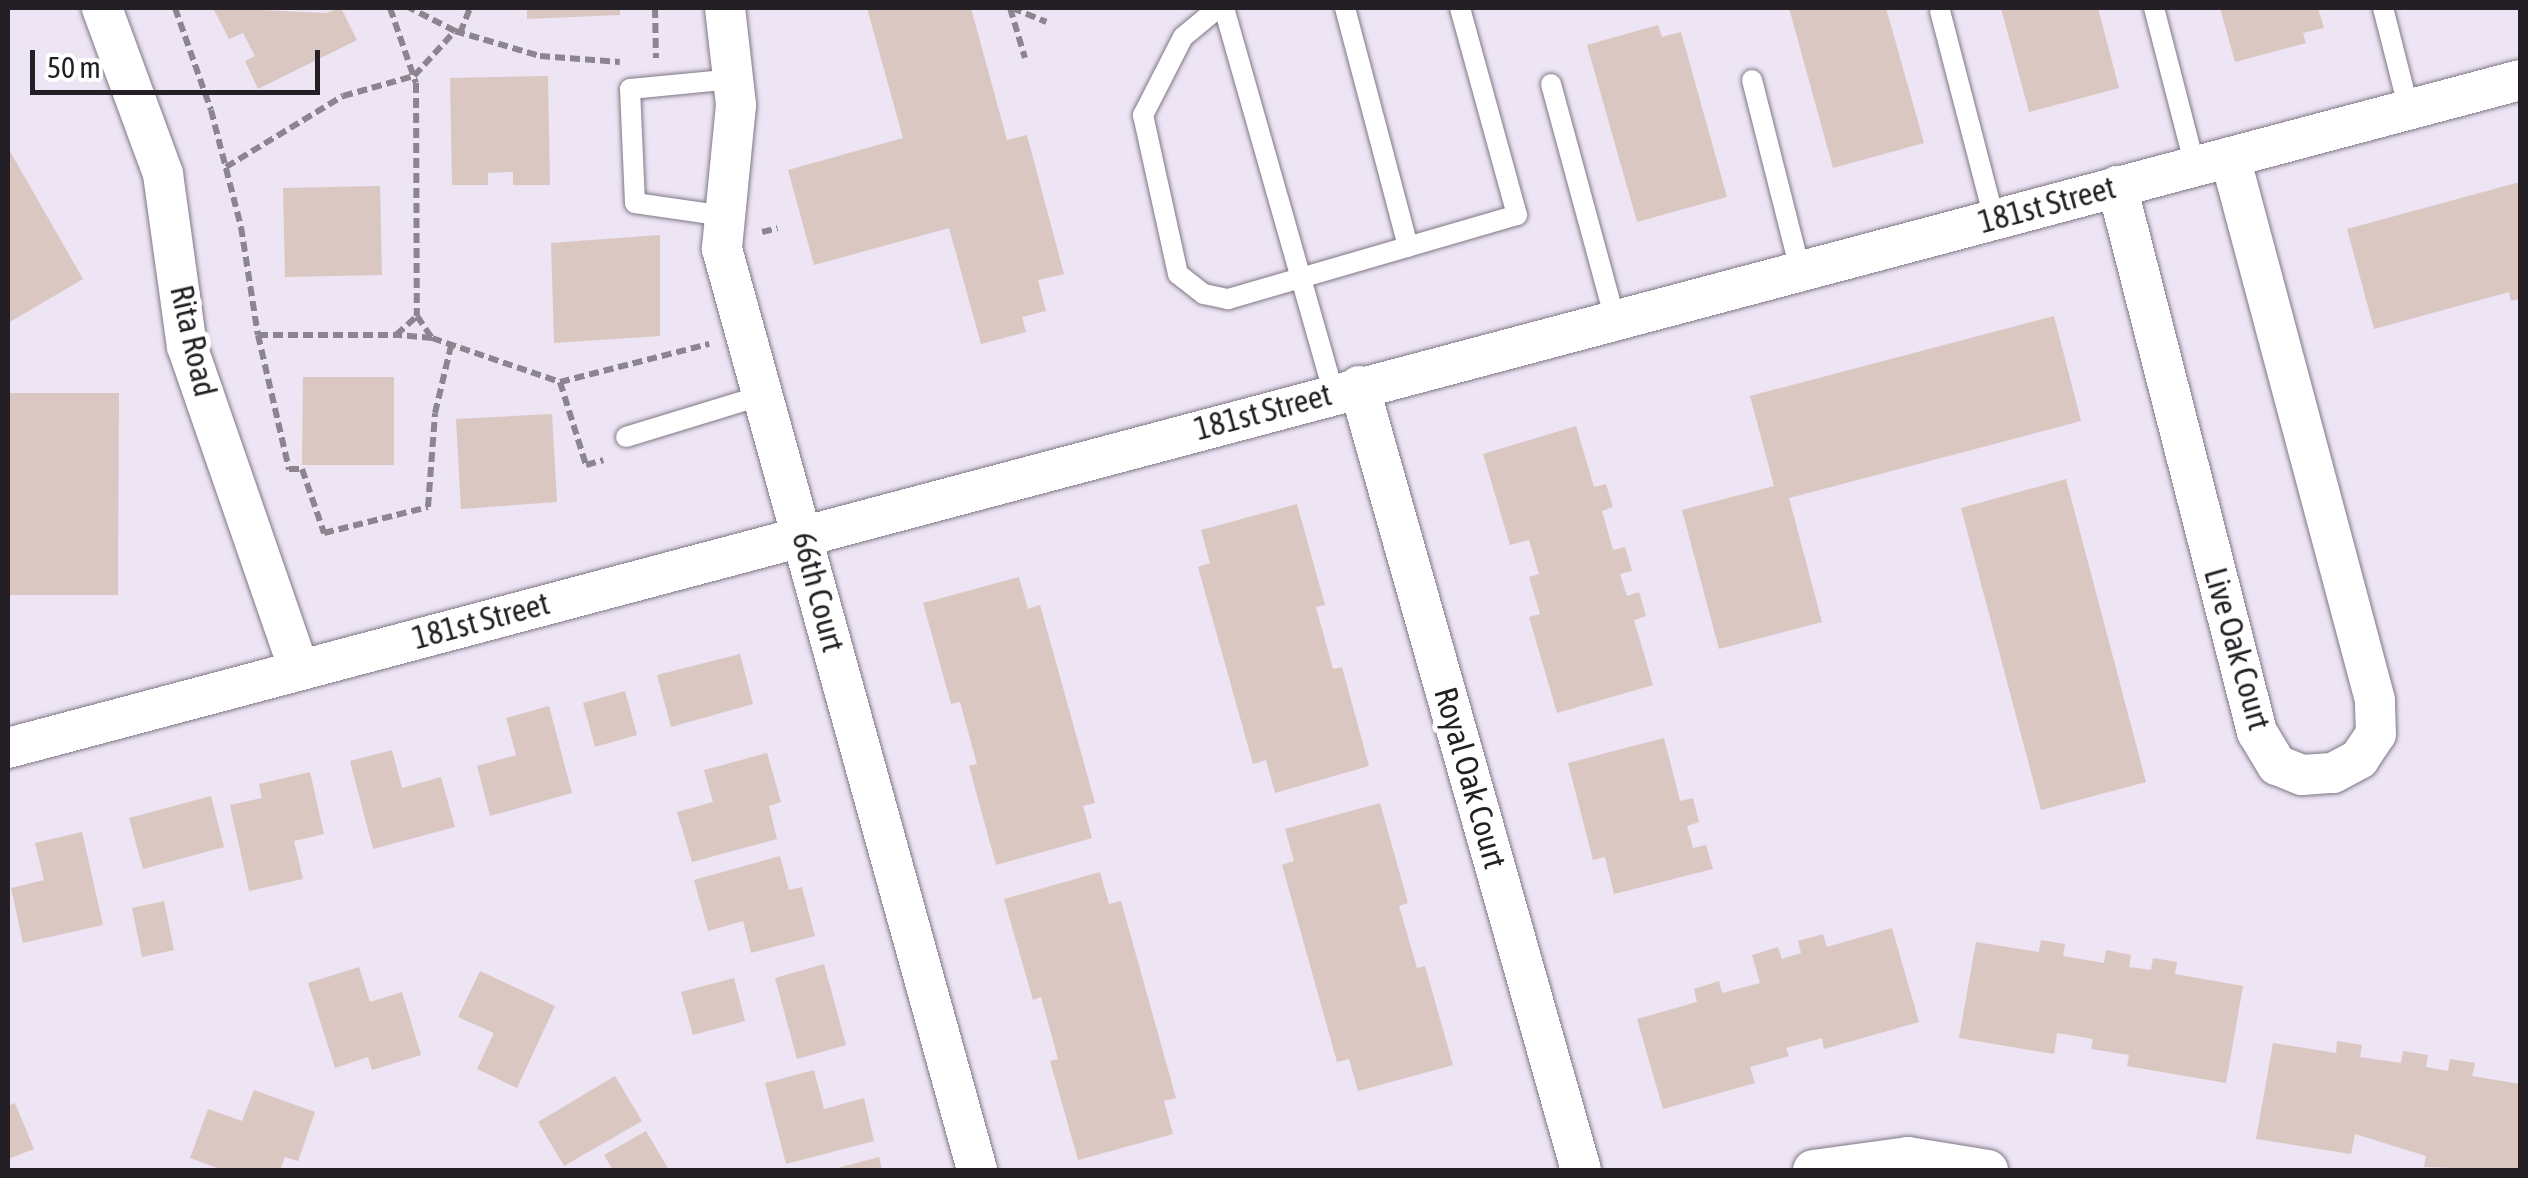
<!DOCTYPE html>
<style>
body{margin:0}
#map{position:relative;width:2528px;height:1178px;overflow:hidden;background:#ede4f4;font-family:"Asap Condensed",sans-serif}
div>[style]{position:absolute}
.building>*{inset:0;background:#dac7c1}
.path>*{height:6px;margin-top:-3px;transform-origin:0;background:repeating-linear-gradient(90deg,#8c8590 0 10px,transparent 0 15px)}
.roads{filter:drop-shadow(0 0 2px #7f7785) drop-shadow(0 0 2px #7f7785)}
.lane>*{height:20px;margin:-10px;padding:0 10px;transform-origin:10px;border-radius:10px;background:#fff}
.street>*{height:40px;margin:-20px;padding:0 20px;transform-origin:20px;border-radius:20px;background:#fff}
span{translate:-50% -50%;white-space:nowrap;text-align:center;line-height:1.15;-webkit-text-stroke:10px #fff;paint-order:stroke}
.street-label{font-size:32px;color:#231f25}
.frame{position:absolute;inset:0;border:10px solid #231f25;pointer-events:none}
.scale{position:absolute;left:30px;top:50px;width:290px;height:45px;box-sizing:border-box;border:5px solid #231f25;border-top:0;padding-left:12px;font-size:30px;line-height:35px;white-space:nowrap;color:#231f25;-webkit-text-stroke:8px #fff;paint-order:stroke}
</style>
<div id="map">
<div class="building">
<div style="clip-path:polygon(213px 8px,326px 13px,341px 8px,357px 40px,258px 89px,245px 61px,255px 56px,243px 33px,229px 39px)"></div>
<div style="clip-path:polygon(527px 8px,620px 8px,620px 15px,527px 19px)"></div>
<div style="clip-path:polygon(867px 8px,971px 8px,1007px 140px,1027px 135px,1064px 274px,1038px 280px,1046px 311px,1022px 317px,1026px 332px,981px 344px,949px 228px,814px 265px,788px 170px,903px 138px)"></div>
<div style="clip-path:polygon(1789px 8px,1886px 8px,1924px 143px,1833px 168px)"></div>
<div style="clip-path:polygon(2001px 8px,2098px 8px,2119px 88px,2029px 112px)"></div>
<div style="clip-path:polygon(2220px 8px,2318px 8px,2324px 28px,2303px 33px,2306px 43px,2235px 62px)"></div>
<div style="clip-path:polygon(1658px 25px,1662px 37px,1681px 32px,1727px 197px,1637px 222px,1587px 45px)"></div>
<div style="clip-path:polygon(548px 76px,550px 185px,513px 185px,513px 172px,488px 173px,488px 185px,452px 185px,450px 78px)"></div>
<div style="clip-path:polygon(8px 148px,83px 279px,8px 323px)"></div>
<div style="clip-path:polygon(2520px 182px,2520px 299px,2511px 301px,2509px 292px,2374px 329px,2347px 229px)"></div>
<div style="clip-path:polygon(380px 186px,382px 275px,285px 277px,283px 188px)"></div>
<div style="clip-path:polygon(660px 235px,660px 336px,554px 343px,551px 243px)"></div>
<div style="clip-path:polygon(2054px 316px,2081px 421px,1789px 498px,1822px 622px,1719px 649px,1682px 510px,1774px 486px,1750px 396px)"></div>
<div style="clip-path:polygon(303px 377px,394px 377px,394px 465px,302px 465px)"></div>
<div style="clip-path:polygon(8px 393px,119px 393px,118px 595px,8px 595px)"></div>
<div style="clip-path:polygon(552px 414px,557px 502px,461px 509px,456px 419px)"></div>
<div style="clip-path:polygon(1576px 426px,1594px 487px,1606px 484px,1613px 507px,1602px 511px,1613px 550px,1625px 547px,1632px 571px,1620px 574px,1627px 596px,1639px 592px,1646px 616px,1634px 620px,1653px 685px,1557px 713px,1529px 617px,1540px 614px,1529px 577px,1539px 574px,1529px 540px,1510px 545px,1483px 454px)"></div>
<div style="clip-path:polygon(2066px 479px,2146px 782px,2041px 810px,1961px 508px)"></div>
<div style="clip-path:polygon(1297px 504px,1325px 605px,1316px 607px,1333px 669px,1342px 667px,1369px 766px,1275px 793px,1266px 760px,1253px 764px,1198px 567px,1210px 563px,1201px 530px)"></div>
<div style="clip-path:polygon(1019px 577px,1028px 609px,1040px 605px,1095px 803px,1083px 806px,1092px 838px,996px 865px,969px 766px,977px 764px,960px 702px,951px 704px,923px 603px)"></div>
<div style="clip-path:polygon(740px 654px,753px 704px,671px 727px,657px 675px)"></div>
<div style="clip-path:polygon(625px 691px,637px 735px,595px 747px,583px 703px)"></div>
<div style="clip-path:polygon(549px 706px,572px 793px,490px 816px,477px 766px,516px 755px,506px 718px)"></div>
<div style="clip-path:polygon(1664px 738px,1680px 801px,1693px 798px,1699px 822px,1687px 826px,1693px 848px,1706px 845px,1713px 869px,1614px 894px,1605px 857px,1593px 860px,1568px 763px)"></div>
<div style="clip-path:polygon(392px 750px,402px 788px,441px 777px,455px 827px,373px 849px,350px 761px)"></div>
<div style="clip-path:polygon(767px 753px,781px 802px,769px 806px,777px 839px,692px 862px,677px 812px,713px 802px,704px 770px)"></div>
<div style="clip-path:polygon(310px 772px,324px 834px,294px 841px,303px 879px,249px 891px,230px 805px,262px 798px,259px 784px)"></div>
<div style="clip-path:polygon(211px 796px,224px 847px,143px 869px,129px 818px)"></div>
<div style="clip-path:polygon(1380px 803px,1408px 903px,1399px 906px,1417px 968px,1425px 966px,1453px 1065px,1358px 1091px,1349px 1059px,1337px 1062px,1282px 865px,1294px 861px,1285px 829px)"></div>
<div style="clip-path:polygon(82px 832px,103px 925px,23px 943px,11px 888px,44px 880px,35px 843px)"></div>
<div style="clip-path:polygon(780px 856px,789px 890px,802px 887px,815px 936px,751px 953px,743px 921px,708px 931px,694px 880px)"></div>
<div style="clip-path:polygon(1100px 872px,1109px 904px,1121px 901px,1176px 1098px,1164px 1101px,1173px 1134px,1078px 1160px,1050px 1061px,1058px 1059px,1041px 997px,1033px 1000px,1004px 899px)"></div>
<div style="clip-path:polygon(164px 901px,174px 950px,142px 957px,132px 908px)"></div>
<div style="clip-path:polygon(1892px 928px,1919px 1022px,1824px 1049px,1822px 1038px,1786px 1048px,1789px 1056px,1750px 1067px,1755px 1083px,1663px 1109px,1637px 1019px,1697px 1002px,1694px 989px,1719px 981px,1722px 993px,1760px 983px,1752px 955px,1778px 947px,1782px 959px,1801px 953px,1798px 941px,1823px 934px,1827px 947px)"></div>
<div style="clip-path:polygon(2041px 940px,2065px 944px,2063px 956px,2104px 963px,2106px 950px,2131px 955px,2129px 967px,2151px 970px,2153px 958px,2177px 962px,2175px 974px,2243px 986px,2226px 1083px,2127px 1066px,2129px 1055px,2091px 1049px,2093px 1039px,2057px 1033px,2054px 1054px,1959px 1038px,1976px 942px,2039px 952px)"></div>
<div style="clip-path:polygon(824px 964px,846px 1045px,797px 1059px,775px 978px)"></div>
<div style="clip-path:polygon(359px 967px,370px 1002px,402px 992px,421px 1055px,372px 1070px,368px 1057px,335px 1068px,308px 983px)"></div>
<div style="clip-path:polygon(480px 971px,555px 1006px,517px 1088px,477px 1069px,494px 1033px,458px 1017px)"></div>
<div style="clip-path:polygon(734px 978px,745px 1021px,693px 1035px,681px 992px)"></div>
<div style="clip-path:polygon(2337px 1041px,2362px 1045px,2360px 1057px,2401px 1063px,2403px 1051px,2428px 1055px,2426px 1067px,2448px 1071px,2450px 1059px,2475px 1063px,2472px 1076px,2520px 1084px,2520px 1170px,2424px 1167px,2426px 1156px,2355px 1134px,2351px 1154px,2256px 1139px,2273px 1043px,2336px 1053px)"></div>
<div style="clip-path:polygon(814px 1070px,824px 1109px,864px 1098px,874px 1141px,786px 1164px,765px 1083px)"></div>
<div style="clip-path:polygon(615px 1076px,642px 1121px,564px 1166px,538px 1122px)"></div>
<div style="clip-path:polygon(254px 1090px,315px 1112px,298px 1161px,285px 1157px,280px 1170px,223px 1170px,190px 1158px,208px 1109px,242px 1121px)"></div>
<div style="clip-path:polygon(15px 1103px,34px 1149px,8px 1159px,8px 1106px)"></div>
<div style="clip-path:polygon(646px 1131px,669px 1170px,613px 1170px,604px 1155px)"></div>
<div style="clip-path:polygon(879px 1157px,882px 1170px,835px 1170px,834px 1169px)"></div>
</div>
<div class="path">
<div style="left:175px;top:8px;width:108px;rotate:70.6deg"></div>
<div style="left:211px;top:110px;width:121px;rotate:75.6deg"></div>
<div style="left:241px;top:227px;width:109px;rotate:81.1deg"></div>
<div style="left:258px;top:335px;width:138px"></div>
<div style="left:390px;top:8px;width:79px;rotate:70.9deg"></div>
<div style="left:416px;top:83px;width:233px;rotate:89.8deg"></div>
<div style="left:417px;top:316px;width:27px;rotate:56deg"></div>
<div style="left:432px;top:338px;width:36px;rotate:-175deg"></div>
<div style="left:396px;top:335px;width:28px;rotate:-42deg"></div>
<div style="left:655px;top:8px;width:50px;rotate:88.9deg"></div>
<div style="left:1010px;top:8px;width:52px;rotate:73.3deg"></div>
<div style="left:1012px;top:8px;width:37px;rotate:22deg"></div>
<div style="left:455px;top:31px;width:89px;rotate:16.4deg"></div>
<div style="left:540px;top:56px;width:80px;rotate:4.3deg"></div>
<div style="left:460px;top:33px;width:27px;rotate:-68deg"></div>
<div style="left:226px;top:167px;width:137px;rotate:-31.3deg"></div>
<div style="left:343px;top:96px;width:74px;rotate:-15.7deg"></div>
<div style="left:414px;top:76px;width:61px;rotate:-47.7deg"></div>
<div style="left:455px;top:31px;width:51px;rotate:-152.9deg"></div>
<div style="left:762px;top:232px;width:16px;rotate:-14deg"></div>
<div style="left:258px;top:335px;width:138px;rotate:77deg"></div>
<div style="left:289px;top:469px;width:13px"></div>
<div style="left:302px;top:469px;width:68px;rotate:71deg"></div>
<div style="left:324px;top:533px;width:107px;rotate:-14deg"></div>
<div style="left:428px;top:507px;width:94px;rotate:-85.7deg"></div>
<div style="left:435px;top:413px;width:69px;rotate:-76.6deg"></div>
<div style="left:432px;top:338px;width:135px;rotate:19deg"></div>
<div style="left:560px;top:382px;width:87px;rotate:72.6deg"></div>
<div style="left:586px;top:465px;width:18px;rotate:-16deg"></div>
<div style="left:560px;top:382px;width:154px;rotate:-14.3deg"></div>
</div>
<div class="roads">
<div class="lane">
<div style="left:1218px;top:8px;width:45px;rotate:140.4deg"></div>
<div style="left:1183px;top:37px;width:88px;rotate:117.1deg"></div>
<div style="left:1143px;top:115px;width:163px;rotate:77.6deg"></div>
<div style="left:1178px;top:274px;width:33px;rotate:38deg"></div>
<div style="left:1204px;top:294px;width:25px;rotate:12deg"></div>
<div style="left:1228px;top:299px;width:301px;rotate:-16.2deg"></div>
<div style="left:1517px;top:215px;width:215px;rotate:-105.4deg"></div>
<div style="left:1224px;top:8px;width:400px;rotate:74.1deg"></div>
<div style="left:1345px;top:8px;width:247px;rotate:75.2deg"></div>
<div style="left:2154px;top:8px;width:163px;rotate:75.5deg"></div>
<div style="left:2383px;top:8px;width:105px;rotate:75.7deg"></div>
<div style="left:1940px;top:11px;width:215px;rotate:75.4deg"></div>
<div style="left:1752px;top:80px;width:196px;rotate:75.8deg"></div>
<div style="left:1551px;top:84px;width:244px;rotate:74.8deg"></div>
<div style="left:725px;top:216px;width:91px;rotate:-171.8deg"></div>
<div style="left:635px;top:203px;width:114px;rotate:-92.5deg"></div>
<div style="left:630px;top:89px;width:103px;rotate:-5.5deg"></div>
<div style="left:626px;top:437px;width:143px;rotate:-17deg"></div>
</div>
<div class="street">
<div style="left:102px;top:8px;width:177px;rotate:69.8deg"></div>
<div style="left:163px;top:174px;width:174px;rotate:82.1deg"></div>
<div style="left:187px;top:346px;width:343px;rotate:70.9deg"></div>
<div style="left:725px;top:8px;width:98px;rotate:83.5deg"></div>
<div style="left:736px;top:105px;width:145px;rotate:95.6deg"></div>
<div style="left:722px;top:249px;width:956px;rotate:74.52deg"></div>
<div style="left:2117px;top:186px;width:564px;rotate:75.62deg"></div>
<div style="left:2257px;top:732px;width:39px;rotate:59deg"></div>
<div style="left:2277px;top:765px;width:27px;rotate:22deg"></div>
<div style="left:2302px;top:775px;width:31px;rotate:-4deg"></div>
<div style="left:2333px;top:773px;width:30px;rotate:-28deg"></div>
<div style="left:2359px;top:759px;width:30px;rotate:-56deg"></div>
<div style="left:2376px;top:734px;width:34px;rotate:-92deg"></div>
<div style="left:2375px;top:700px;width:562px;rotate:-104.95deg"></div>
<div style="left:1359px;top:386px;width:815px;rotate:74.19deg"></div>
<div style="left:8px;top:748px;width:2599px;rotate:-14.89deg"></div>
<div style="left:1813px;top:1170px;width:96px;rotate:-7.8deg"></div>
<div style="left:1908px;top:1157px;width:81px;rotate:9.2deg"></div>
</div>
</div>
<div class="street-label">
<span style="left:2047px;top:205px;rotate:-15deg">181st Street</span>
<span style="left:193px;top:341px;rotate:77deg">Rita Road</span>
<span style="left:1263px;top:412px;rotate:-15deg">181st Street</span>
<span style="left:818px;top:592px;rotate:75deg">66th Court</span>
<span style="left:481px;top:621px;rotate:-15deg">181st Street</span>
<span style="left:2237px;top:649px;rotate:74deg">Live Oak Court</span>
<span style="left:1470px;top:778px;rotate:74deg">Royal Oak Court</span>
</div>
<div class="frame"></div>
<div class="scale">50 m</div>
</div>
